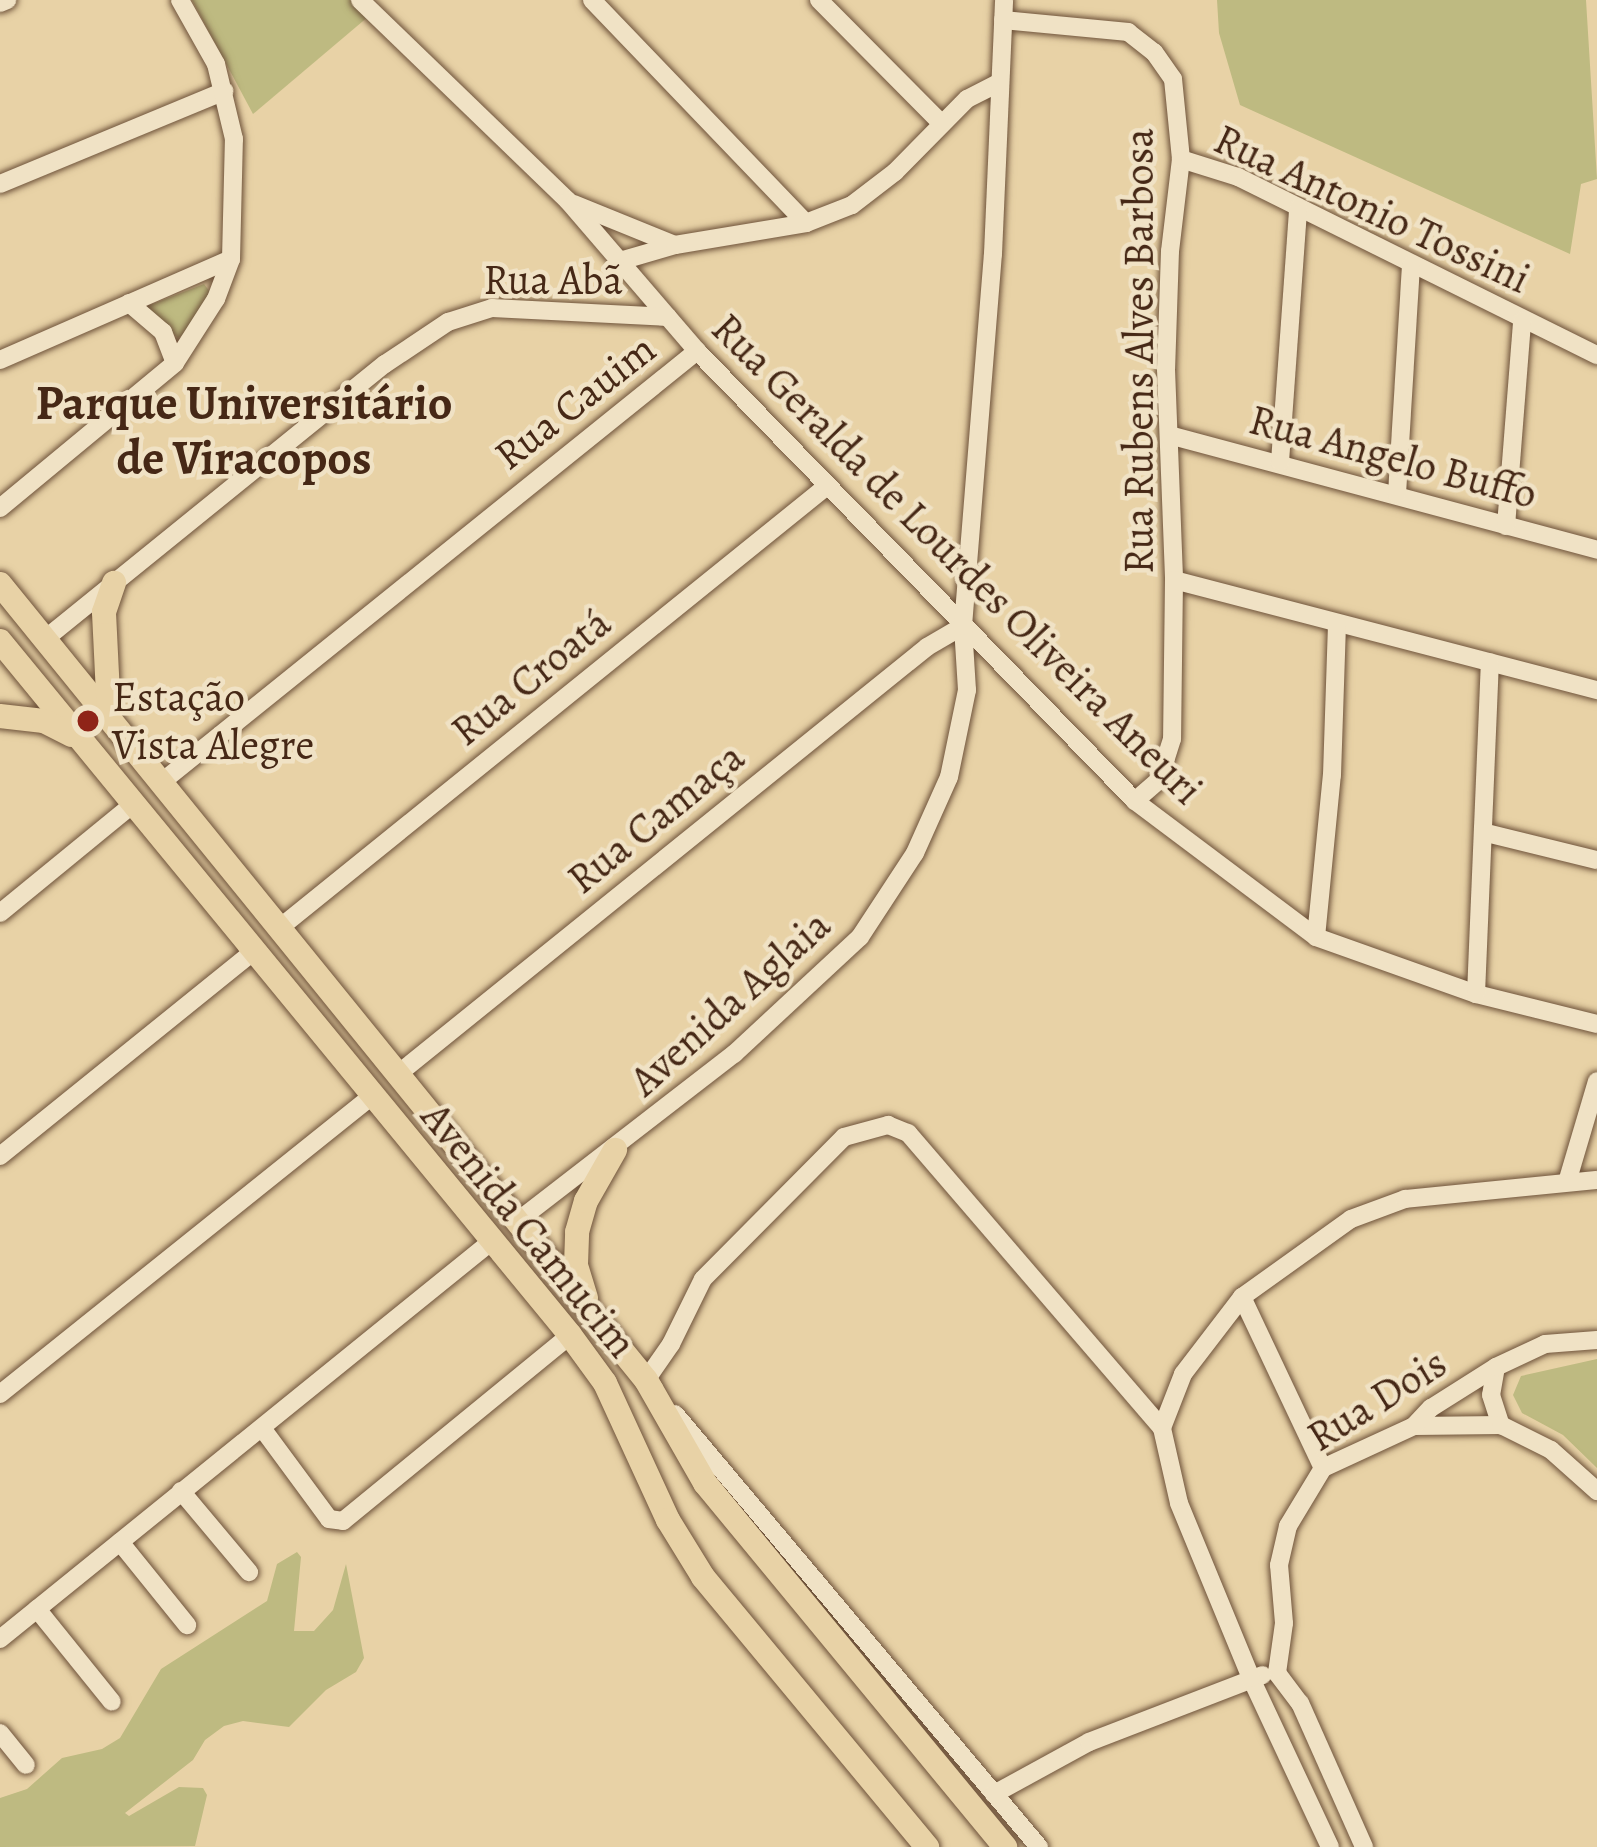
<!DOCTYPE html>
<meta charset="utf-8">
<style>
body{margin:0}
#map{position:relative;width:1597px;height:1847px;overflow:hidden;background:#e8d2a6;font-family:Alegreya,serif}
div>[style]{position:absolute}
.green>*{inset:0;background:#beba81}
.roads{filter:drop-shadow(0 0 3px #6e523a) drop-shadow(0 0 3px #6e523a)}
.minor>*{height:18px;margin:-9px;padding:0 9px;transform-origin:9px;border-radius:9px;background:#f0e2c5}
.major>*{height:24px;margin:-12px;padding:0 12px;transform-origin:12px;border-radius:12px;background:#e8d2a6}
.dots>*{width:33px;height:33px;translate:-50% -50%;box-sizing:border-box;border:6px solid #f0e2c5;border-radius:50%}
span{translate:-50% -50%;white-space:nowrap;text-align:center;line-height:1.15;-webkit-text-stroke:9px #f0e2c5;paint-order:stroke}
.street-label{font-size:42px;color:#462816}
.poi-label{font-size:42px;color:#462816}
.left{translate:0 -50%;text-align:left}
.quarter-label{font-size:48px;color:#462816;font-weight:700}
</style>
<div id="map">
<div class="green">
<div style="clip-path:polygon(192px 0,354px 0,369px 16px,253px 114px)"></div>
<div style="clip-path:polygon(1217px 0,1586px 0,1597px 179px,1581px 184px,1570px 254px,1240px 105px,1219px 33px)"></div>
<div style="clip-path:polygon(204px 284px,210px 292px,194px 327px,178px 338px,145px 307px)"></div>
<div style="clip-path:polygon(1597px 1359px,1597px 1468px,1563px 1435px,1522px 1413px,1513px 1395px,1521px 1376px)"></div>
<div style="clip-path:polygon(297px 1552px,301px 1557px,294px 1631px,314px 1631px,333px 1610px,346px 1564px,364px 1658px,356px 1672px,326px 1690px,289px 1727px,243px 1721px,224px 1726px,205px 1740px,193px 1760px,125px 1813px,129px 1816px,179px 1787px,203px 1788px,207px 1795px,195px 1846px,0 1847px,0 1798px,27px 1789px,62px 1758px,102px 1749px,120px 1738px,161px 1669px,267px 1601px,277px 1564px)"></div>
</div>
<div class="roads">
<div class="minor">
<div style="left:360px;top:0;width:289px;rotate:44deg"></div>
<div style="left:568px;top:201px;width:198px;rotate:49.3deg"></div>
<div style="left:697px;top:351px;width:628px;rotate:45.77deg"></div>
<div style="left:1135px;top:801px;width:226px;rotate:36.9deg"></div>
<div style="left:1316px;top:937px;width:170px;rotate:19.6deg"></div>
<div style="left:1476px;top:994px;width:125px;rotate:13.9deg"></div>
<div style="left:592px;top:0;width:309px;rotate:46.2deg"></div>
<div style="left:819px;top:0;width:172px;rotate:45.2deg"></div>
<div style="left:0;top:3px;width:8px;rotate:-23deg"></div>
<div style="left:1003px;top:20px;width:126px;rotate:5.5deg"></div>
<div style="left:1128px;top:32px;width:33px;rotate:38deg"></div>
<div style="left:1154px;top:52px;width:33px;rotate:55deg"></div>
<div style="left:1173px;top:79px;width:80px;rotate:84.3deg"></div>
<div style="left:1181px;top:159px;width:93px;rotate:96.8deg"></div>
<div style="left:1170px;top:251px;width:118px;rotate:91.9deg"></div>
<div style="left:1166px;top:369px;width:211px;rotate:87.8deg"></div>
<div style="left:1174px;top:580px;width:159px;rotate:90.7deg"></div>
<div style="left:1172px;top:739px;width:43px;rotate:107.6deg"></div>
<div style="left:1159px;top:780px;width:32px;rotate:139deg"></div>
<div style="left:1181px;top:159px;width:60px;rotate:17.5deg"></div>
<div style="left:1238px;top:177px;width:401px;rotate:26.4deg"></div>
<div style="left:0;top:184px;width:243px;rotate:-22.5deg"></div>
<div style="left:574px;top:204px;width:109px;rotate:22.1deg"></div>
<div style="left:620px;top:261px;width:57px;rotate:-16.2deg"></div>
<div style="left:675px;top:245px;width:133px;rotate:-9.5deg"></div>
<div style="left:806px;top:223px;width:49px;rotate:-21.4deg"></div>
<div style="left:852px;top:205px;width:54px;rotate:-37.5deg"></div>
<div style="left:895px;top:172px;width:103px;rotate:-45.4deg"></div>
<div style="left:967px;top:99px;width:35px;rotate:-27deg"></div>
<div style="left:129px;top:303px;width:45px;rotate:40.5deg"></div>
<div style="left:163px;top:332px;width:33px;rotate:69deg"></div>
<div style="left:0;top:360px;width:252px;rotate:-23.6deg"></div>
<div style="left:1169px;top:435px;width:443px;rotate:15deg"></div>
<div style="left:1280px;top:462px;width:255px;rotate:-85.9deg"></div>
<div style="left:1397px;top:494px;width:230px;rotate:-86.5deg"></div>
<div style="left:0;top:508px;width:227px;rotate:-39.6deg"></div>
<div style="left:175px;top:363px;width:76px;rotate:-57.4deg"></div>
<div style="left:216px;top:299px;width:43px;rotate:-69.4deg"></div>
<div style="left:231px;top:259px;width:120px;rotate:-88.6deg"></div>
<div style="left:234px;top:139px;width:77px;rotate:-103.5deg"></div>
<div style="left:216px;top:64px;width:73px;rotate:-119.4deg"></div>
<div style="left:1506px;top:526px;width:206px;rotate:-85.5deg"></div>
<div style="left:1174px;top:580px;width:437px;rotate:14.6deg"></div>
<div style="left:45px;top:639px;width:437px;rotate:-39deg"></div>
<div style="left:385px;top:364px;width:76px;rotate:-33.7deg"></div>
<div style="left:448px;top:322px;width:46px;rotate:-17.7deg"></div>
<div style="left:492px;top:308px;width:176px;rotate:2.9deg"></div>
<div style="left:163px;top:781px;width:686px;rotate:-38.84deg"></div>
<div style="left:1486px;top:833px;width:114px;rotate:13.7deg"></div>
<div style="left:0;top:913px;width:172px;rotate:-39.3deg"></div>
<div style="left:282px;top:926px;width:700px;rotate:-38.92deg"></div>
<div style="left:1316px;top:937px;width:163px;rotate:-84.4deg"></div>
<div style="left:1332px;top:775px;width:150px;rotate:-88.1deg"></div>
<div style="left:1476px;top:994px;width:332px;rotate:-87.6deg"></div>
<div style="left:398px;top:1074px;width:680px;rotate:-38.91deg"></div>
<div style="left:927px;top:647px;width:42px;rotate:-30.3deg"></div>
<div style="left:0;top:1156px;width:328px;rotate:-38.9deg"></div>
<div style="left:1568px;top:1179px;width:102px;rotate:-73.5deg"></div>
<div style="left:519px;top:1220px;width:272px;rotate:-37.7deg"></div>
<div style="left:734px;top:1054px;width:172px;rotate:-42.9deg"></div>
<div style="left:860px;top:937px;width:100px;rotate:-56.8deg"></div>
<div style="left:915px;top:853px;width:83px;rotate:-65.9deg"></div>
<div style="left:949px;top:777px;width:89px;rotate:-78.3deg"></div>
<div style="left:967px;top:690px;width:64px;rotate:-93.6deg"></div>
<div style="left:963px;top:626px;width:373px;rotate:-85.4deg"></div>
<div style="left:993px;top:254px;width:254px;rotate:-87.5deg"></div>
<div style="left:1242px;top:1297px;width:189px;rotate:64.7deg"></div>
<div style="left:1496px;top:1367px;width:28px;rotate:100deg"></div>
<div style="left:1491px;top:1395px;width:32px;rotate:72deg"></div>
<div style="left:654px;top:1388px;width:11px;rotate:-135deg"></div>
<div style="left:646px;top:1380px;width:44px;rotate:-55.2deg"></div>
<div style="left:671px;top:1344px;width:72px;rotate:-63.8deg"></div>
<div style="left:703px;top:1279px;width:200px;rotate:-45.2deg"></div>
<div style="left:844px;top:1137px;width:46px;rotate:-15.3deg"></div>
<div style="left:888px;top:1125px;width:22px;rotate:22deg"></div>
<div style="left:908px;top:1133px;width:389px;rotate:49.3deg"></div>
<div style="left:0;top:1394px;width:475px;rotate:-38.7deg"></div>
<div style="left:675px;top:1414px;width:566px;rotate:49.95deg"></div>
<div style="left:1414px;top:1426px;width:87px;rotate:-0.7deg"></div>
<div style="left:1501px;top:1425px;width:56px;rotate:26.6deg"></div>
<div style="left:1551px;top:1450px;width:62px;rotate:41.7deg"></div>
<div style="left:262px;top:1428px;width:113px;rotate:53.6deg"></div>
<div style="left:329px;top:1519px;width:14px;rotate:8deg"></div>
<div style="left:343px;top:1521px;width:293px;rotate:-39.3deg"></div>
<div style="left:181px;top:1491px;width:106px;rotate:50deg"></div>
<div style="left:120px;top:1542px;width:107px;rotate:51.1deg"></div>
<div style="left:37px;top:1609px;width:119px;rotate:51.1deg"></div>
<div style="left:0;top:1639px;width:634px;rotate:-38.98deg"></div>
<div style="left:1277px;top:1673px;width:50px;rotate:-82deg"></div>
<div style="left:1284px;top:1623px;width:58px;rotate:-94.9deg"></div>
<div style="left:1279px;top:1565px;width:40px;rotate:-77deg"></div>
<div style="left:1288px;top:1526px;width:68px;rotate:-58.9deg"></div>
<div style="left:1323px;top:1468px;width:100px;rotate:-24.8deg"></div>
<div style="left:1414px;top:1426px;width:25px;rotate:-47deg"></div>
<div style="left:1431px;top:1408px;width:77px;rotate:-32.2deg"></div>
<div style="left:1496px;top:1367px;width:54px;rotate:-25.1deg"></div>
<div style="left:1545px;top:1344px;width:52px;rotate:-4.4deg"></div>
<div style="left:1277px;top:1673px;width:38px;rotate:53deg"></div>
<div style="left:1300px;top:1703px;width:158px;rotate:66deg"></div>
<div style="left:0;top:1733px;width:41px;rotate:50.9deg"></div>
<div style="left:994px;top:1794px;width:108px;rotate:-28.7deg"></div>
<div style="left:1089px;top:1742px;width:186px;rotate:-21.1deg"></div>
<div style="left:1330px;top:1847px;width:187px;rotate:-115.1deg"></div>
<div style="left:1251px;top:1678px;width:189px;rotate:-112.4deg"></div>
<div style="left:1179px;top:1503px;width:77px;rotate:-102.8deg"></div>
<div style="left:1162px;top:1428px;width:58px;rotate:-68.7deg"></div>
<div style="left:1183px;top:1374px;width:97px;rotate:-52.5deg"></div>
<div style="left:1242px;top:1297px;width:134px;rotate:-35.6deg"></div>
<div style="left:1351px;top:1219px;width:58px;rotate:-20.3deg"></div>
<div style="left:1405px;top:1199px;width:193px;rotate:-5.7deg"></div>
</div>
<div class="major">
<div style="left:0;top:584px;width:1025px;rotate:50.94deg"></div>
<div style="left:646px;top:1380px;width:119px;rotate:60.2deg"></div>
<div style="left:705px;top:1483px;width:472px;rotate:50.5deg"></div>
<div style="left:0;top:641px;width:898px;rotate:50.6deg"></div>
<div style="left:570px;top:1335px;width:59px;rotate:53.9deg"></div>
<div style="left:605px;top:1383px;width:151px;rotate:65.3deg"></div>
<div style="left:668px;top:1520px;width:67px;rotate:58.4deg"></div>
<div style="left:703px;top:1577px;width:351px;rotate:50.3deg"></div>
<div style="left:109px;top:715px;width:103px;rotate:-92.8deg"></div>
<div style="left:104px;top:612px;width:31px;rotate:-71deg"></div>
<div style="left:0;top:716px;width:44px;rotate:6.5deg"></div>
<div style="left:44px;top:721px;width:31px;rotate:27deg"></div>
<div style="left:586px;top:1298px;width:34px;rotate:-107deg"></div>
<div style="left:576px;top:1265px;width:33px;rotate:-88deg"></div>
<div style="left:577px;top:1232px;width:32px;rotate:-74deg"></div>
<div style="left:586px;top:1201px;width:59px;rotate:-60.4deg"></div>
</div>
</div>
<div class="dots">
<div style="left:88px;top:721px;background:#8f2418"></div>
</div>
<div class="street-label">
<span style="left:1372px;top:209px;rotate:25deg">Rua Antonio Tossini</span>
<span style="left:553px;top:280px">Rua Abã</span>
<span style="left:1139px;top:351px;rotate:-90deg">Rua Rubens Alves Barbosa</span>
<span style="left:575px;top:402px;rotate:-38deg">Rua Cauim</span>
<span style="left:1393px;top:457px;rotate:15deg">Rua Angelo Buffo</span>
<span style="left:957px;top:559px;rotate:45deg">Rua Geralda de Lourdes Oliveira Aneuri</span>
<span style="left:531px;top:677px;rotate:-39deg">Rua Croatá</span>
<span style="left:656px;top:818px;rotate:-39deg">Rua Camaça</span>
<span style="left:730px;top:1003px;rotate:-42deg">Avenida Aglaia</span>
<span style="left:529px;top:1230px;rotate:51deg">Avenida Camucim</span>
<span style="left:1377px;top:1400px;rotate:-32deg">Rua Dois</span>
</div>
<div class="poi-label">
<span class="left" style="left:112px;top:721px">Estação<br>Vista Alegre</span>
</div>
<div class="quarter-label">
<span style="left:244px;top:431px">Parque Universitário<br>de Viracopos</span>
</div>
</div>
